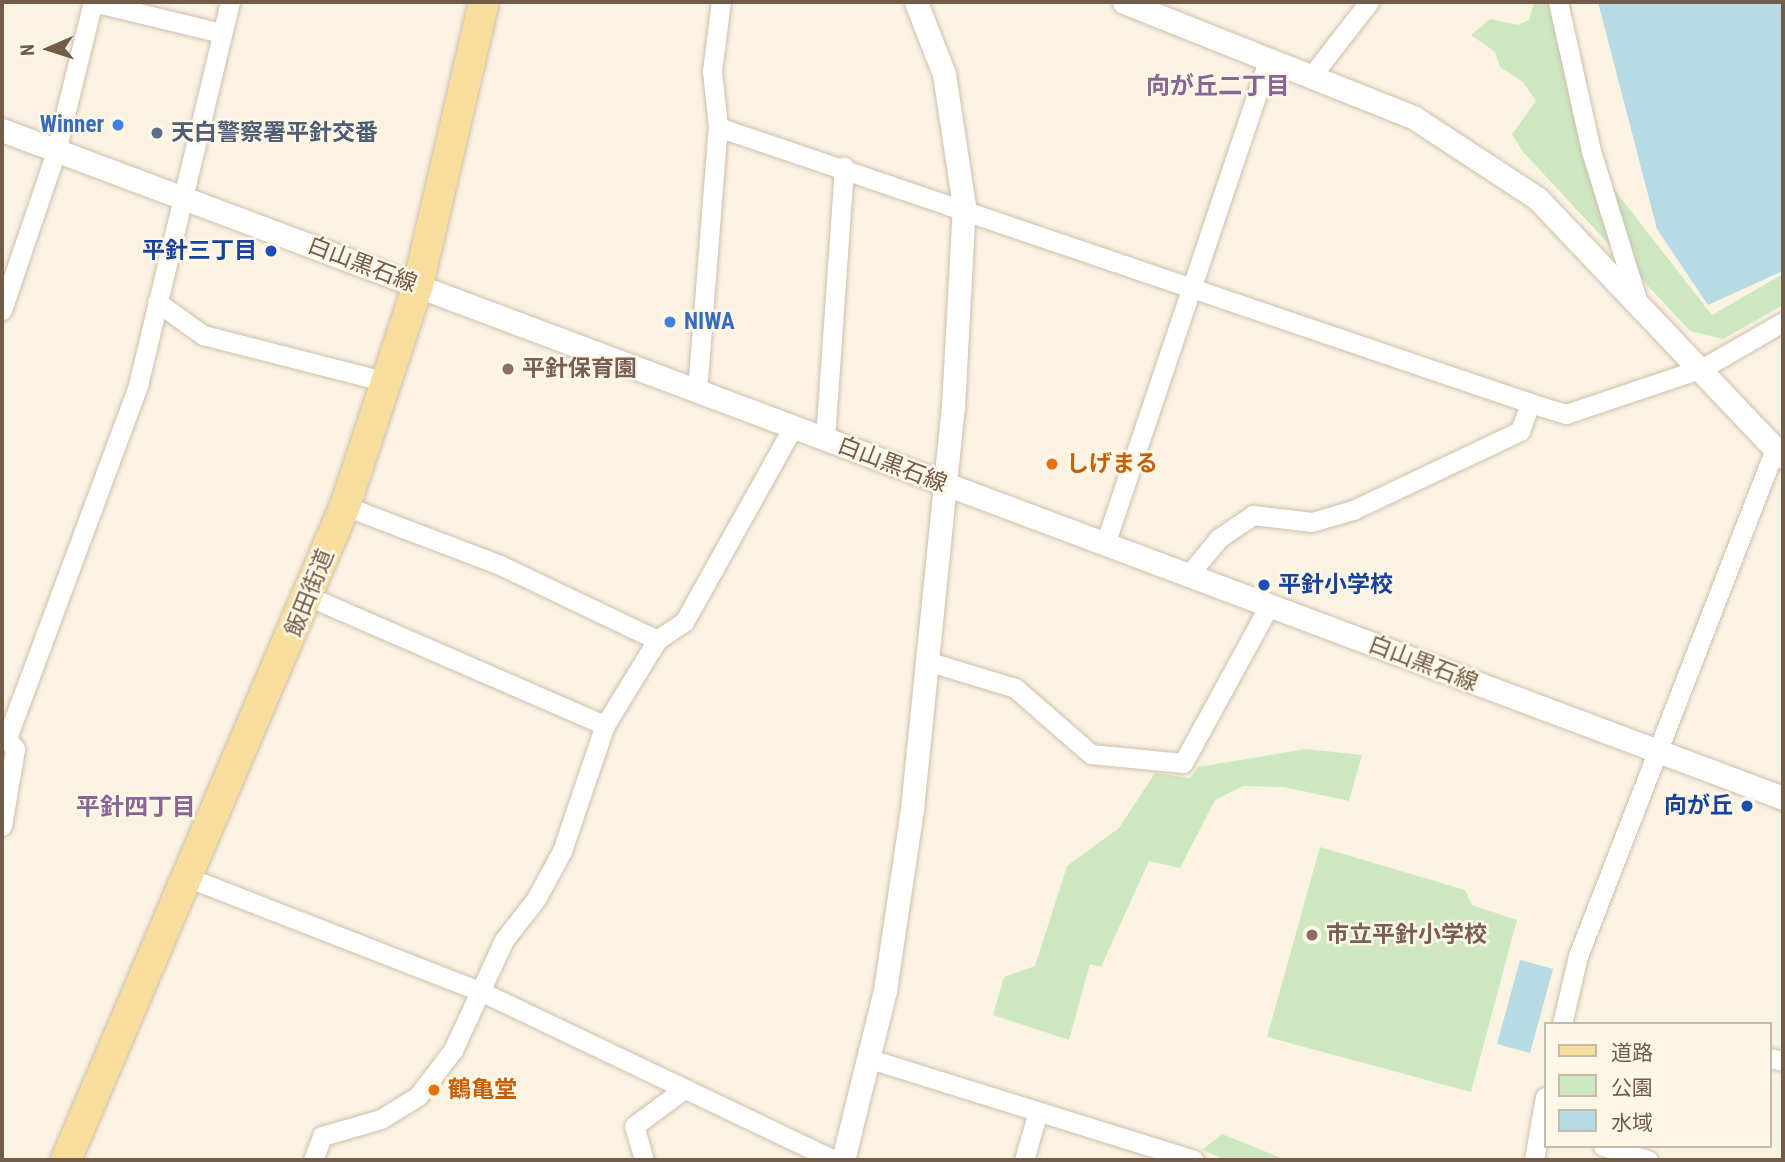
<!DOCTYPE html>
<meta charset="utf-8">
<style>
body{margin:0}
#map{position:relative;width:1785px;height:1162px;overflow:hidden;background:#fbf3e2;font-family:"Roboto Condensed","Noto Sans JP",sans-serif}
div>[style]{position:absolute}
.green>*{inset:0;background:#cde8c1}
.water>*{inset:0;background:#b7dae4}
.roads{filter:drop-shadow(0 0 2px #cebeac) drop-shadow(0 0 2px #cebeac)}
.minor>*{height:19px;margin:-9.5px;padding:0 9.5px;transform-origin:9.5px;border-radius:9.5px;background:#fff}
.tertiary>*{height:23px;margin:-11.5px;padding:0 11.5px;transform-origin:11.5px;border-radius:11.5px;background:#fff}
.primary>*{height:30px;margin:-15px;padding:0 15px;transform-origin:15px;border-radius:15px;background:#f8de9c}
.dots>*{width:19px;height:19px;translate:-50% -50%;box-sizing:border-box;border:4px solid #fef7e7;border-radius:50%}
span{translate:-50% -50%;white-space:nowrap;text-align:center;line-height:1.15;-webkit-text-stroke:5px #fef7e7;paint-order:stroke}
.shop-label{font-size:23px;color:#366cbe;font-weight:700}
.right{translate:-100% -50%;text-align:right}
.left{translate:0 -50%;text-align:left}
.service-label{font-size:23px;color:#4e5e75;font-weight:700}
.transit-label{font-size:23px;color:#164399;font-weight:700}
.street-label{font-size:23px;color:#725b49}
.education-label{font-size:23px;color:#785e54;font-weight:700}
.food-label{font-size:23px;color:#c56008;font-weight:700}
.neighbourhood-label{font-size:24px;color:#896595;font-weight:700}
.frame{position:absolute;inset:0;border:4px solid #725b49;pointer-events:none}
.legend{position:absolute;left:1544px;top:1022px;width:228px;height:126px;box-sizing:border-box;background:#fef7e7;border:2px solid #c6b9a8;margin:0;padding:9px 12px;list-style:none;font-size:21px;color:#725b49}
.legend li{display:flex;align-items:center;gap:14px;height:35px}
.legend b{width:35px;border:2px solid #c6b9a8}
.north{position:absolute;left:14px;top:14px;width:70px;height:70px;-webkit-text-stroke:5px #fef7e7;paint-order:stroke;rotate:267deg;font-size:19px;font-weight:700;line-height:28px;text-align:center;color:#725b49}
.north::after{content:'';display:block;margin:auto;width:24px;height:32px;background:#725b49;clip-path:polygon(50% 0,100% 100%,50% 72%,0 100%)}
</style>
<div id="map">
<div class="green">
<div style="clip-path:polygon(1534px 2px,1553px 2px,1585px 152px,1712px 315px,1783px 274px,1783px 305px,1723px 339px,1690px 331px,1523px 152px,1512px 134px,1536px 101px,1523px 82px,1500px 67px,1495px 52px,1471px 35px,1490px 19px,1518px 25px,1529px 20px)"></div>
<div style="clip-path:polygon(1306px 749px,1362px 755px,1349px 801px,1284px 787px,1243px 786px,1215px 800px,1180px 868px,1149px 861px,1101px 967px,1090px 964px,1069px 1040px,993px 1015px,1004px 977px,1035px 966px,1067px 866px,1119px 828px,1155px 773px,1190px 778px,1198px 767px)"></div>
<div style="clip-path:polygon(1320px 847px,1465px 890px,1472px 905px,1517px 920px,1471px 1092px,1267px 1037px)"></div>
<div style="clip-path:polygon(1222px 1134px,1286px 1160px,1226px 1160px,1202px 1150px)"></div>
</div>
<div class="water">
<div style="clip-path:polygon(1598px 2px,1783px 2px,1783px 271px,1708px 305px,1657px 229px)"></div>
<div style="clip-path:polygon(1520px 960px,1553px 969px,1530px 1053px,1497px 1044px)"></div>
</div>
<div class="roads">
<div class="minor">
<div style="left:93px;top:2px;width:132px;rotate:13.6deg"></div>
<div style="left:1558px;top:2px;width:153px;rotate:77.5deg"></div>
<div style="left:1591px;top:151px;width:156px;rotate:72.8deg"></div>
<div style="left:1313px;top:74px;width:91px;rotate:-52.1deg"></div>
<div style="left:718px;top:127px;width:858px;rotate:18.77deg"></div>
<div style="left:157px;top:302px;width:57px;rotate:35.7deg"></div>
<div style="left:203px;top:335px;width:191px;rotate:14.3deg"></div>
<div style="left:2px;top:310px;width:168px;rotate:-71.2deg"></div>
<div style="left:56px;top:151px;width:154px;rotate:-76.1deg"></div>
<div style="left:697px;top:391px;width:265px;rotate:-85.5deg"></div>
<div style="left:718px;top:127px;width:56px;rotate:-96.1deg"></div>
<div style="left:712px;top:71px;width:70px;rotate:-82.6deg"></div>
<div style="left:825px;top:439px;width:273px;rotate:-86deg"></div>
<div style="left:345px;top:506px;width:166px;rotate:20.8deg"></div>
<div style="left:500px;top:565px;width:174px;rotate:25.5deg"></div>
<div style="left:1105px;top:544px;width:513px;rotate:-71.35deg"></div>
<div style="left:1187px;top:577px;width:50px;rotate:-50.6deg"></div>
<div style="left:1219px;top:538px;width:41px;rotate:-34.1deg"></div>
<div style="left:1253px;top:515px;width:59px;rotate:6.8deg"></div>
<div style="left:1312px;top:522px;width:43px;rotate:-16.3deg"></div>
<div style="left:1353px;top:510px;width:185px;rotate:-25.3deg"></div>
<div style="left:1520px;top:431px;width:30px;rotate:-70deg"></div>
<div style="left:1530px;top:403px;width:38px;rotate:17deg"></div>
<div style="left:1566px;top:414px;width:145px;rotate:-18.6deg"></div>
<div style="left:1703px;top:368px;width:92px;rotate:-29.9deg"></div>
<div style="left:310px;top:597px;width:322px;rotate:23.5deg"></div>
<div style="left:605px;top:725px;width:100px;rotate:-58.5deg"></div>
<div style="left:657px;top:640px;width:32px;rotate:-34deg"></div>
<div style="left:684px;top:622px;width:223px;rotate:-60.8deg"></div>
<div style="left:930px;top:662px;width:89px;rotate:17deg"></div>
<div style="left:1015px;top:688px;width:101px;rotate:41deg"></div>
<div style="left:1091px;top:754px;width:92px;rotate:5.6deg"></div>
<div style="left:1183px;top:763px;width:179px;rotate:-61.3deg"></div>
<div style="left:2px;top:826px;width:78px;rotate:-80.4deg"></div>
<div style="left:15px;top:749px;width:14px;rotate:-126deg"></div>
<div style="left:7px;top:738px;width:377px;rotate:-69.6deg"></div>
<div style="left:138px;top:385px;width:394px;rotate:-76.5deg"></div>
<div style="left:187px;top:877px;width:314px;rotate:21.3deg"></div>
<div style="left:480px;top:991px;width:392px;rotate:25.5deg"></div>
<div style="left:1562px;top:1024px;width:70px;rotate:-76.8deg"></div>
<div style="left:1578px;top:956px;width:544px;rotate:-68.77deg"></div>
<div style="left:1769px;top:1058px;width:14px;rotate:12deg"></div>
<div style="left:870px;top:1059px;width:339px;rotate:17.3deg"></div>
<div style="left:1603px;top:1146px;width:47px;rotate:17.3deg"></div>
<div style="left:313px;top:1160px;width:26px;rotate:-69deg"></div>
<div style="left:322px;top:1136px;width:61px;rotate:-16.1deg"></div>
<div style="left:381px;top:1119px;width:44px;rotate:-31.9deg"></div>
<div style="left:418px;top:1096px;width:58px;rotate:-52.7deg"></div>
<div style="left:453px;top:1050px;width:121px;rotate:-65.1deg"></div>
<div style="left:504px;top:940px;width:52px;rotate:-52deg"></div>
<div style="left:536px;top:899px;width:55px;rotate:-61.6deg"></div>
<div style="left:562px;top:851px;width:133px;rotate:-71.2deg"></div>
<div style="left:644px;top:1160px;width:35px;rotate:-106deg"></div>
<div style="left:634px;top:1126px;width:62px;rotate:-36.5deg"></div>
<div style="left:1024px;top:1160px;width:47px;rotate:-73.9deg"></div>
<div style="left:1534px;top:1160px;width:64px;rotate:-80.1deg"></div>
</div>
<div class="tertiary">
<div style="left:1124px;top:2px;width:311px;rotate:21.7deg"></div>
<div style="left:1413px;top:117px;width:148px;rotate:33.2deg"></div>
<div style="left:1537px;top:198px;width:357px;rotate:46.5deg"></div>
<div style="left:2px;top:130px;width:1902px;rotate:20.56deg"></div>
<div style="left:843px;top:1160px;width:175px;rotate:-76.1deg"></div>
<div style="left:885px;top:990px;width:183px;rotate:-81.5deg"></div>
<div style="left:912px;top:809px;width:404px;rotate:-84.2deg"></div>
<div style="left:953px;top:407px;width:201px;rotate:-86.9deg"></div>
<div style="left:964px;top:206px;width:134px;rotate:-98.6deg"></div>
<div style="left:944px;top:74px;width:77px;rotate:-111.3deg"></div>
</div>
<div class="primary">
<div style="left:66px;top:1160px;width:711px;rotate:-66.9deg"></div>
<div style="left:345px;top:506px;width:233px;rotate:-71.7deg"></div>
<div style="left:418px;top:285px;width:291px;rotate:-76.9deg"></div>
</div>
</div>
<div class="dots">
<div style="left:118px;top:125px;background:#3f7fe0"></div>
<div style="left:157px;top:133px;background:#5c6f8a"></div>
<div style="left:271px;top:251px;background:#1a4fb4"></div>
<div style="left:670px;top:322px;background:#3f7fe0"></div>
<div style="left:508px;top:369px;background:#8d6e63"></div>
<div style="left:1052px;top:464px;background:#e8710a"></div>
<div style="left:1264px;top:585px;background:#1a4fb4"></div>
<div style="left:1747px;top:806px;background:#1a4fb4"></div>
<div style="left:1312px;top:935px;background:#8d6e63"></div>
<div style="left:434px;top:1090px;background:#e8710a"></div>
</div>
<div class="shop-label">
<span class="right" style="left:104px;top:125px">Winner</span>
<span class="left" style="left:684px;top:322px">NIWA</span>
</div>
<div class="service-label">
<span class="left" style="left:171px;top:133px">天白警察署平針交番</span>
</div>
<div class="transit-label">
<span class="right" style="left:257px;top:251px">平針三丁目</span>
<span class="left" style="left:1278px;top:585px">平針小学校</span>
<span class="right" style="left:1733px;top:806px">向が丘</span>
</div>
<div class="street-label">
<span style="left:362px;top:265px;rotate:21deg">白山黒石線</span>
<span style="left:892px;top:465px;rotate:21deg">白山黒石線</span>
<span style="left:310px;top:593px;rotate:-68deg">飯田街道</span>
<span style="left:1423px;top:664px;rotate:21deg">白山黒石線</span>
</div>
<div class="education-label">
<span class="left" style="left:522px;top:369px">平針保育園</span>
<span class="left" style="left:1326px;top:935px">市立平針小学校</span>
</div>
<div class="food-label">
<span class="left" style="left:1066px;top:464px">しげまる</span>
<span class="left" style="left:448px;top:1090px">鶴亀堂</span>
</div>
<div class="neighbourhood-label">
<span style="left:1218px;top:87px">向が丘二丁目</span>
<span style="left:136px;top:808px">平針四丁目</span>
</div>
<div class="frame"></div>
<ul class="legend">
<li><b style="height:9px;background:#f8de9c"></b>道路</li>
<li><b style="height:19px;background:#cde8c1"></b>公園</li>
<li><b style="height:19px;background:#b7dae4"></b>水域</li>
</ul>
<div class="north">N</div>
</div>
